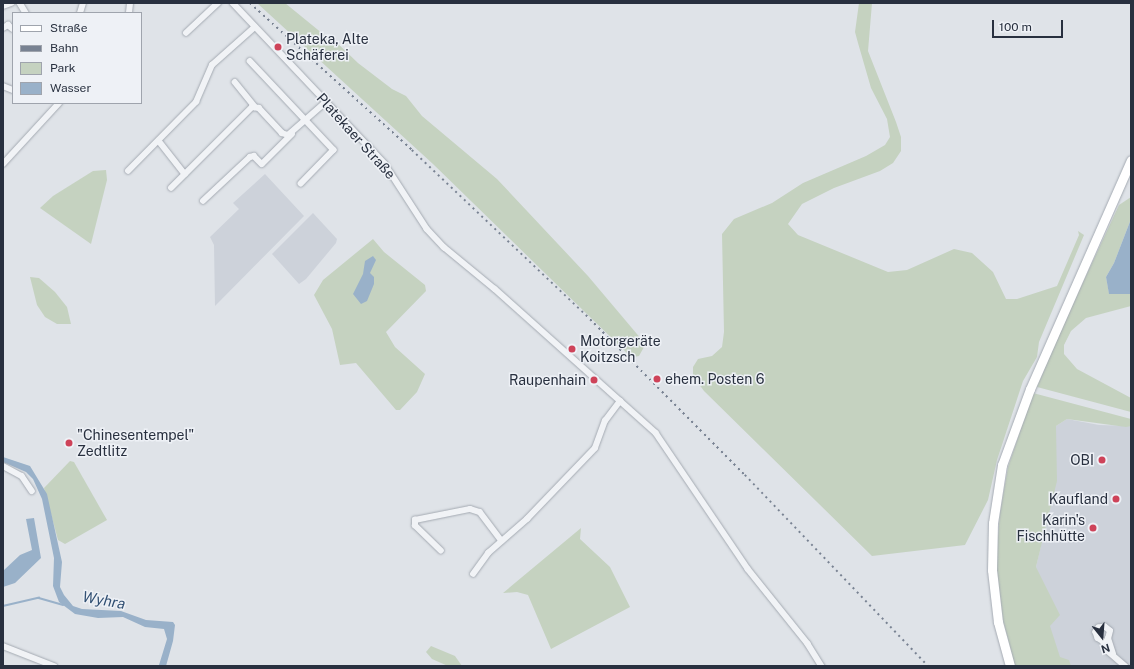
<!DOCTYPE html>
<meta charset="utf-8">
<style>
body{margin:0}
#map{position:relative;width:1134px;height:669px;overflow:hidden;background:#dfe3e8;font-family:"Public Sans",sans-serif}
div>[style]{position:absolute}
.built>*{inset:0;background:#cdd2da}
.green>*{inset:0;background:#c5d2c0}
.water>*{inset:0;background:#99b1c9}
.stream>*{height:1.5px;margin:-0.75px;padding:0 0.75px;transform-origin:0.75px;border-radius:0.75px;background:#99b1c9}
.roads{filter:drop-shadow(0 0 1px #a4aab2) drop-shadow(0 0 1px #a4aab2)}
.street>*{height:5.5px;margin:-2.75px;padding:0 2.75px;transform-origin:2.75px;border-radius:2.75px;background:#f1f3f6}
.primary>*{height:9px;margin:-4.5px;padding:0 4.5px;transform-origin:4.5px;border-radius:4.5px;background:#fff}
.rail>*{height:1.5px;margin-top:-0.75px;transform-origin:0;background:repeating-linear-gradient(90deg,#788292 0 2px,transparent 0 6px)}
.dots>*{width:11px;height:11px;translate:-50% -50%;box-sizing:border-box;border:2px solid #eef1f6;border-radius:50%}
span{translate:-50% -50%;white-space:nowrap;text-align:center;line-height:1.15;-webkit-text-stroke:3px #eef1f6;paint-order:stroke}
.poi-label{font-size:14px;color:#28303f}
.left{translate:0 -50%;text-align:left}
.right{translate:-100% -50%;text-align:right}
.street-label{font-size:14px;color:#28303f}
.water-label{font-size:15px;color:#325073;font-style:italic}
.frame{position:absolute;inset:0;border:4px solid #28303f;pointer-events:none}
.legend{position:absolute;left:12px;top:12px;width:130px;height:92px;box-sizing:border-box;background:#eef1f6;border:1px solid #9fa4ad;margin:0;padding:5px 7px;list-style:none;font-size:12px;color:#28303f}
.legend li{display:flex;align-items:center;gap:8px;height:20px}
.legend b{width:20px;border:1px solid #9fa4ad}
.north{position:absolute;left:1082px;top:617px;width:40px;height:40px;-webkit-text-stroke:3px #eef1f6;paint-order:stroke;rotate:163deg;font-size:11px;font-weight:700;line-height:16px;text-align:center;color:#28303f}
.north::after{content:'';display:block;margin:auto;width:14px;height:18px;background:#28303f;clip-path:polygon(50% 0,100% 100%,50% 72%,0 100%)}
.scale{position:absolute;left:992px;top:20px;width:71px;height:18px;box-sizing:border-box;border:2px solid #28303f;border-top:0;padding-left:5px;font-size:12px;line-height:14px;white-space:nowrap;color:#28303f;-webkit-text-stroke:3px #eef1f6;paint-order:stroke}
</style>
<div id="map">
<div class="built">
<div style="clip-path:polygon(265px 174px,304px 216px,215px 306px,214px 245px,210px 237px,239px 209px,233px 203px)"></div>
<div style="clip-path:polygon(313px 213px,337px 239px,336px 243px,306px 279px,299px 284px,272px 254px)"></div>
<div style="clip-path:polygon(1067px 419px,1099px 425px,1131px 426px,1131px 666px,1047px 666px,1036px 567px,1056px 481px,1056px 426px)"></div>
</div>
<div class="green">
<div style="clip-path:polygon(257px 3px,285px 3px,323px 34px,334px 40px,358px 63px,392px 89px,406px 96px,422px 116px,497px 179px,588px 276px,642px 340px,644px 347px,639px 356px,634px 357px,629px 355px,433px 164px)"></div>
<div style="clip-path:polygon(859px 3px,872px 3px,868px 51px,896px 122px,901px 137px,901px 151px,893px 163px,880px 171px,834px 188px,802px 204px,788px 224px,798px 235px,888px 272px,907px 270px,954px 249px,972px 253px,993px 272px,1006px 299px,1017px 299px,1057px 286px,1079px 235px,1078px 231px,1084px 235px,1039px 342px,1037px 357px,1023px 381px,997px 460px,988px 500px,965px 545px,872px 556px,704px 391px,693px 376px,693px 367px,698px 359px,712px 356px,722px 347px,724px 332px,722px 234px,734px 219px,772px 203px,803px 183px,866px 156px,885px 145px,890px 137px,887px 119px,871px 88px,858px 43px,855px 32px)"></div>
<div style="clip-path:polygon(106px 170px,107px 180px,91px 244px,40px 208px,53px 196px,93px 171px)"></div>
<div style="clip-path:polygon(1131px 197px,1131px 219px,1114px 263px,1106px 277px,1109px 293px,1131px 294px,1131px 306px,1086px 318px,1071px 331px,1064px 345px,1064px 354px,1077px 369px,1131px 398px,1131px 412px,1037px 387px,1058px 336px,1119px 205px)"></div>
<div style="clip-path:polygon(373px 239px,384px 252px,425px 285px,426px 291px,386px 332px,395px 347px,425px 374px,417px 392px,400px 410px,396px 410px,356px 363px,340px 365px,332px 329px,314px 295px,323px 280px)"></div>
<div style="clip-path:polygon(30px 277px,39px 278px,55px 292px,67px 307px,71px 324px,57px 324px,45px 317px,37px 305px)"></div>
<div style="clip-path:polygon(1033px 393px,1131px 419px,1131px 426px,1126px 427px,1067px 419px,1056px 426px,1057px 481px,1036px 567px,1060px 615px,1050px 626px,1060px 657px,1069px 660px,1071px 666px,1015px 666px,1003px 620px,996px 562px,1000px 513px,1008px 467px)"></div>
<div style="clip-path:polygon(70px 461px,74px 462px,107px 520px,65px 544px,58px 540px,44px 488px)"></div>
<div style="clip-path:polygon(581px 528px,580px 539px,610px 567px,630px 607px,551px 649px,528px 595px,517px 592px,503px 593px)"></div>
<div style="clip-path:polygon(431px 646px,455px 656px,462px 666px,448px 666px,432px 659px,426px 652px)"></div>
</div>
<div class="water">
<div style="clip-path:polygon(1131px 219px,1131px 294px,1109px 294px,1106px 277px,1114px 263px)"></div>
<div style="clip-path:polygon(373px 256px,376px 260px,370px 273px,374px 277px,374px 284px,367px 301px,361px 304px,353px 294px,363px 274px,365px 261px)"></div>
<div style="clip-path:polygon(3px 457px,30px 466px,47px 494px,62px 562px,60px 587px,64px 595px,73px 606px,82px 609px,121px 611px,146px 620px,173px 622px,175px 625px,173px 641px,166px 666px,159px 665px,167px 639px,164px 629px,145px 627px,123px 617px,98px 618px,75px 614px,59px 602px,53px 586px,54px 558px,42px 499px,33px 479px,26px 472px,3px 462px)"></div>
<div style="clip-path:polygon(34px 518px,41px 558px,15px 583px,3px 587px,3px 571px,20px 555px,32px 550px,26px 519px)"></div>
</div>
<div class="stream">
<div style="left:3px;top:606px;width:37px;rotate:-13deg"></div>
<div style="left:39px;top:598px;width:25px;rotate:16deg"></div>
</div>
<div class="roads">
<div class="street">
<div style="left:20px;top:3px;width:12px;rotate:59deg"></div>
<div style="left:233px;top:3px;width:221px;rotate:46.6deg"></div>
<div style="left:385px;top:164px;width:77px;rotate:57.1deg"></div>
<div style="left:427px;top:229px;width:25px;rotate:47deg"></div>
<div style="left:444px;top:247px;width:66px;rotate:39.5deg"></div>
<div style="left:495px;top:289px;width:216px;rotate:41.8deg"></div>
<div style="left:656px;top:433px;width:164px;rotate:55.9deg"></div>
<div style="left:748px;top:569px;width:96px;rotate:51.3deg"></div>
<div style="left:808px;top:644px;width:26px;rotate:58deg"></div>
<div style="left:3px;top:6px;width:9px;rotate:-21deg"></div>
<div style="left:80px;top:13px;width:10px;rotate:-73deg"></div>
<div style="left:129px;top:13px;width:10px;rotate:-84deg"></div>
<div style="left:3px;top:28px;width:6px;rotate:-31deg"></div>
<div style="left:8px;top:25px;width:6px;rotate:39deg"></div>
<div style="left:186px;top:33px;width:44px;rotate:-43.2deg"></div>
<div style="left:250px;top:61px;width:122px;rotate:46.7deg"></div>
<div style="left:334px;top:150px;width:47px;rotate:134.1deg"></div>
<div style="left:235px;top:82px;width:32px;rotate:51deg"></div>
<div style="left:3px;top:86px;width:11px;rotate:22deg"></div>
<div style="left:159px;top:141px;width:42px;rotate:51.8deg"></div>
<div style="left:3px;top:164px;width:83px;rotate:-47.4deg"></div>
<div style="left:128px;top:171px;width:97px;rotate:-45.4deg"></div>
<div style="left:196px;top:102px;width:40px;rotate:-66.6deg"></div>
<div style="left:212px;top:65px;width:57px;rotate:-41.5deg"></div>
<div style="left:171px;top:188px;width:115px;rotate:-45deg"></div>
<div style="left:252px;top:107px;width:7px;rotate:8deg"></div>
<div style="left:259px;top:108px;width:34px;rotate:47deg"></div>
<div style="left:282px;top:133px;width:6px;rotate:18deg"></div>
<div style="left:288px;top:135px;width:50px;rotate:-41deg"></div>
<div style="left:203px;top:201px;width:64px;rotate:-43.1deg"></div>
<div style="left:250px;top:157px;width:4px;rotate:-14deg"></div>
<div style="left:254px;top:156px;width:11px;rotate:45deg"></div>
<div style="left:262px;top:164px;width:42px;rotate:-45deg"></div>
<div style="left:3px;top:466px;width:21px;rotate:28deg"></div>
<div style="left:22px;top:476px;width:18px;rotate:56deg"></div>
<div style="left:441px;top:551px;width:36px;rotate:-136deg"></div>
<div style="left:415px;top:526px;width:6px;rotate:-90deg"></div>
<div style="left:415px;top:520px;width:56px;rotate:-11.3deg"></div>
<div style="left:470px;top:509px;width:10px;rotate:17deg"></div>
<div style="left:480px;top:512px;width:36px;rotate:53deg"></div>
<div style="left:473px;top:574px;width:26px;rotate:-54deg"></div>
<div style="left:488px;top:553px;width:52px;rotate:-41.1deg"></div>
<div style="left:527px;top:519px;width:98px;rotate:-46.2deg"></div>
<div style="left:595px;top:448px;width:29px;rotate:-70deg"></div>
<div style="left:605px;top:421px;width:25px;rotate:-53deg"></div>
<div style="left:3px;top:646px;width:55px;rotate:21.4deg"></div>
<div style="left:1113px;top:654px;width:16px;rotate:-108deg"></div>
<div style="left:1108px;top:639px;width:8px;rotate:-76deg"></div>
<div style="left:1110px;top:631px;width:6px;rotate:-141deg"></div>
<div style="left:1105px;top:627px;width:6px;rotate:171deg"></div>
<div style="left:1099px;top:628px;width:5px;rotate:127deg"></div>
<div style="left:1096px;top:632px;width:6px;rotate:72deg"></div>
<div style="left:1098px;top:638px;width:6px;rotate:31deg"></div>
<div style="left:1103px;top:641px;width:11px;rotate:63deg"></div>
<div style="left:1108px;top:651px;width:23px;rotate:41deg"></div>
</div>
<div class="primary">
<div style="left:1010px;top:666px;width:46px;rotate:-105.3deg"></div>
<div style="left:998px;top:622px;width:52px;rotate:-96.6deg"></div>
<div style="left:992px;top:570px;width:47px;rotate:-88.8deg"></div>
<div style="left:993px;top:523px;width:59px;rotate:-81.2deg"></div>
<div style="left:1002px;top:465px;width:81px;rotate:-69.8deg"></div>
<div style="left:1030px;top:389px;width:250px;rotate:-66.2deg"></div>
</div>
</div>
<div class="rail">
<div style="left:250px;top:3px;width:219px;rotate:42.2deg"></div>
<div style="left:412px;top:150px;width:240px;rotate:43.5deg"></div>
<div style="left:586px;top:315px;width:226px;rotate:45.2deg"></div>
<div style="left:745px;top:475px;width:265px;rotate:46.2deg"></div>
</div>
<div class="dots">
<div style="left:278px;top:47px;background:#ce4359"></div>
<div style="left:572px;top:349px;background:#ce4359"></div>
<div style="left:657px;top:379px;background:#ce4359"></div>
<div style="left:594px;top:380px;background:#ce4359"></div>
<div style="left:69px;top:443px;background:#ce4359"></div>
<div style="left:1102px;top:460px;background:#ce4359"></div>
<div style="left:1116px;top:499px;background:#ce4359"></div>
<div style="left:1093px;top:528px;background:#ce4359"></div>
</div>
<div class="poi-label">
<span class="left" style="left:286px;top:47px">Plateka, Alte<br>Schäferei</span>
<span class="left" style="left:580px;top:349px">Motorgeräte<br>Koitzsch</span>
<span class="left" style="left:665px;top:379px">ehem. Posten 6</span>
<span class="right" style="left:586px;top:380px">Raupenhain</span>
<span class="left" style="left:77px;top:443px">"Chinesentempel"<br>Zedtlitz</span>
<span class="right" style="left:1094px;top:460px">OBI</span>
<span class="right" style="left:1108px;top:499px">Kaufland</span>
<span class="right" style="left:1085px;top:528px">Karin's<br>Fischhütte</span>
</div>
<div class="street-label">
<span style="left:356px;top:136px;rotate:48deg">Platekaer Straße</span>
</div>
<div class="water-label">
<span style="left:104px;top:600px;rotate:10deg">Wyhra</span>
</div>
<div class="frame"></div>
<ul class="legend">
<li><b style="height:5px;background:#fff"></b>Straße</li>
<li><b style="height:5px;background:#788292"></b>Bahn</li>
<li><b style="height:11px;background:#c5d2c0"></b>Park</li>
<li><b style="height:11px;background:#99b1c9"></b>Wasser</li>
</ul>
<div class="north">N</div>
<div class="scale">100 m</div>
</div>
